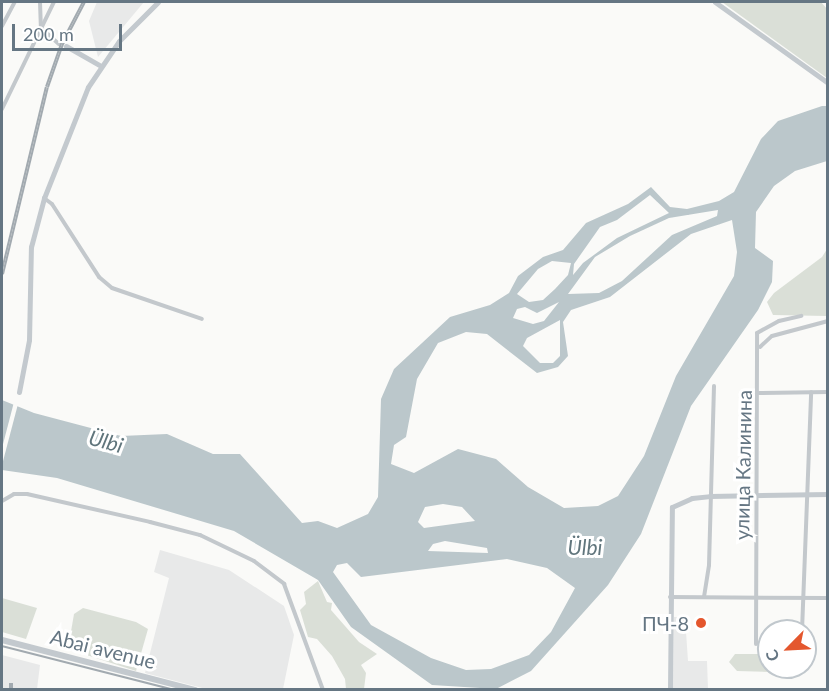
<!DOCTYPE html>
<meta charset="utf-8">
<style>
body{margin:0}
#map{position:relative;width:829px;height:691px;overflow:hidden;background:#fafaf8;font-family:Lato,sans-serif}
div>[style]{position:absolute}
.built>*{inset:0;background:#e8e9e9}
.green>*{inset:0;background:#dadfd7}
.water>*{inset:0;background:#bbc7cb}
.pier>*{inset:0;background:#fafaf8}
.street>*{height:4px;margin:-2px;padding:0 2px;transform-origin:2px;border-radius:2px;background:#c3c8cc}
.secondary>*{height:5px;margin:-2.5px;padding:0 2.5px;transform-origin:2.5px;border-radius:2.5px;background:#c3c9ce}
.primary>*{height:6px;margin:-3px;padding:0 3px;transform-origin:3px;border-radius:3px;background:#c3c9ce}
.tram>*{height:1.5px;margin:-0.75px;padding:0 0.75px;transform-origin:0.75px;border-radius:0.75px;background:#a2aab0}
.rail>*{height:4px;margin-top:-2px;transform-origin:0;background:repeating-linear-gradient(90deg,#fff 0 4.5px,#a2aab0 0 9px);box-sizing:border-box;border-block:2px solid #a2aab0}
.dots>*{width:16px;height:16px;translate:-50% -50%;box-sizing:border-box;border:3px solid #fff;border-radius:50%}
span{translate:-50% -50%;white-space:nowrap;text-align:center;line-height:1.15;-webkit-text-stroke:6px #fff;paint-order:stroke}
.street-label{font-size:20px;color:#657683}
.poi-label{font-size:20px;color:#657683}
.right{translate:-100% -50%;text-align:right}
.water-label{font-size:21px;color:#60757c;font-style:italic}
.frame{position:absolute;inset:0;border:3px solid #657683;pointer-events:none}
.north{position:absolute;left:757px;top:619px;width:60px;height:60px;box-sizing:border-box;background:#fff;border:2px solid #c1c8cd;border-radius:50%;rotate:246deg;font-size:16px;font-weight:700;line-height:24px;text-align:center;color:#657683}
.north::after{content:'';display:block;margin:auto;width:21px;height:27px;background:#e4572e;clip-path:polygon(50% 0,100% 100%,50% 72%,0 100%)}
.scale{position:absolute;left:12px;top:24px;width:110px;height:27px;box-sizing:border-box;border:3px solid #657683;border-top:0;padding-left:8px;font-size:18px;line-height:21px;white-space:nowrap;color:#657683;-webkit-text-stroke:4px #fff;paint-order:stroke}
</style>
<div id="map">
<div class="built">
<div style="clip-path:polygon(97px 2px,144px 2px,98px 57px,89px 21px)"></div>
<div style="clip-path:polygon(160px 550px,229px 570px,284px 606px,294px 635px,283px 689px,206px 689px,145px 673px,169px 578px,154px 572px)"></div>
<div style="clip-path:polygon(674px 617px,685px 617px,688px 661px,707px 661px,708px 689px,673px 689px)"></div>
<div style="clip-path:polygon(2px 655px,40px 665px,37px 689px,2px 689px)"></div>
</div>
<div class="green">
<div style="clip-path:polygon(722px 2px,821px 2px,827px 9px,827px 78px)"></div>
<div style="clip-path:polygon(827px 249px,827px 316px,773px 315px,767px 302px,774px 293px,822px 257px)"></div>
<div style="clip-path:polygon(318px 581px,327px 602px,332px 603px,331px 610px,359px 642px,377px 654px,361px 665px,366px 673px,364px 689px,346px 689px,345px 679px,332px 656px,317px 639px,308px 637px,300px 610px,306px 604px,304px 592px)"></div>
<div style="clip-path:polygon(2px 598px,37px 608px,26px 639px,2px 632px)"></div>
<div style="clip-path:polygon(83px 608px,136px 622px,148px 629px,136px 671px,68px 649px,74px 614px)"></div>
<div style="clip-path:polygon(735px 654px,769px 654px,769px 667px,775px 667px,770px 672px,737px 671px,729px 662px)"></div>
</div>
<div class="water">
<div style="clip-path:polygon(evenodd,822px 106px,827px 106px,827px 161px,795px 171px,774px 186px,756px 212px,755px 248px,773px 261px,772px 282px,758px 310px,691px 406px,641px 534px,608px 585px,531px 671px,496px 689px,432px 685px,351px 627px,318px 580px,234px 531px,57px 478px,2px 470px,2px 400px,34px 413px,121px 436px,167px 434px,213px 454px,240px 454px,302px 523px,318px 521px,337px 528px,368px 514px,378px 497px,381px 399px,394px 369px,450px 317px,490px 305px,509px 293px,518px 276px,543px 257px,563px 250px,586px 223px,628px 204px,651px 187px,670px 207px,687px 209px,719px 201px,734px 192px,761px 139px,778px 121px,822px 106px,650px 195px,669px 213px,617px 238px,583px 263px,573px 275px,574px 264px,600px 227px,617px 220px,650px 195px,822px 106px,718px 210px,717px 216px,672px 235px,622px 281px,599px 293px,568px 294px,595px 257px,630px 236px,669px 218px,718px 210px,822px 106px,732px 220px,737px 252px,734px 276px,676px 376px,644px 456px,618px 496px,598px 506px,564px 508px,528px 487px,496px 459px,458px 449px,414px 473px,391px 464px,394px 445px,406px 437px,417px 379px,438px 343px,466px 332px,487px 334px,537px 373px,558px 367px,568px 356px,563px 322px,571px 310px,610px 297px,691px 234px,732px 220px,822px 106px,552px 261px,571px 263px,568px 275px,555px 289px,543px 300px,529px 302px,517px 294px,538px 269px,552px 261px,822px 106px,559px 302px,544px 321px,533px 324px,513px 318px,517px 309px,525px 307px,537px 313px,559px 302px,822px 106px,560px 320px,560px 356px,553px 363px,540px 363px,523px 346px,527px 338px,560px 320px,822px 106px,443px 504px,462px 507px,475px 521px,424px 528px,418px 522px,425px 507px,443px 504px,822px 106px,445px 541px,487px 548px,488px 553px,428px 551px,433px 544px,445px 541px,822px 106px,507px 559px,547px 568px,575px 588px,551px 632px,529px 655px,491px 669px,466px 670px,431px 658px,371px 625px,333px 572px,337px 565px,347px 563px,361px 577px,507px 559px)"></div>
</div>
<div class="pier">
<div style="clip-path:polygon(14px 402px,18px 404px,2px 465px,2px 448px)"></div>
</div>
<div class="street">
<div style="left:40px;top:2px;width:26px;rotate:88deg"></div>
<div style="left:41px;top:28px;width:24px;rotate:42deg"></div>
<div style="left:2px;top:26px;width:27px;rotate:-62deg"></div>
<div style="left:2px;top:109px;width:119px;rotate:-64.1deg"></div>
<div style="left:44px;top:198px;width:10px;rotate:37deg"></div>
<div style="left:52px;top:204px;width:87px;rotate:57.2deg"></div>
<div style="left:99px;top:277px;width:17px;rotate:40deg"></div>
<div style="left:112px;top:288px;width:95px;rotate:19deg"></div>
<div style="left:760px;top:347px;width:16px;rotate:-43deg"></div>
<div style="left:772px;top:336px;width:58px;rotate:-15deg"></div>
<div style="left:759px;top:393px;width:69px;rotate:-0.8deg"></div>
<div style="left:2px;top:501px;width:14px;rotate:-30deg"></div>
<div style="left:14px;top:494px;width:13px"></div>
<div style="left:27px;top:494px;width:126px;rotate:12.8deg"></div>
<div style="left:150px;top:522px;width:52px;rotate:14.6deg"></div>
<div style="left:200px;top:535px;width:60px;rotate:25.7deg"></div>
<div style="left:254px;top:561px;width:38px;rotate:37deg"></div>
<div style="left:284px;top:584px;width:113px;rotate:69.8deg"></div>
<div style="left:670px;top:597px;width:158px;rotate:0.4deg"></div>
<div style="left:704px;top:597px;width:32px;rotate:-81deg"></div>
<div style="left:709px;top:565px;width:179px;rotate:-88.4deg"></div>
<div style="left:802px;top:631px;width:239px;rotate:-87.8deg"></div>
<div style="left:756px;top:644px;width:311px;rotate:-89.8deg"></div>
<div style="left:757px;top:333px;width:25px;rotate:-29deg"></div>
<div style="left:779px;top:321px;width:23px;rotate:-13deg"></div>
</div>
<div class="secondary">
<div style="left:715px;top:2px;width:139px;rotate:35.6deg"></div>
<div style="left:66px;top:46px;width:40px;rotate:29.7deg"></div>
<div style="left:19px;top:392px;width:53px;rotate:-79.1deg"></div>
<div style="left:29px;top:340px;width:93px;rotate:-88.8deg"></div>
<div style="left:31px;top:247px;width:51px;rotate:-75.1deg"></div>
<div style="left:44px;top:198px;width:119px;rotate:-68.4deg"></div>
<div style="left:88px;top:87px;width:55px;rotate:-56deg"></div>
<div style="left:119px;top:41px;width:55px;rotate:-45deg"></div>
<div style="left:670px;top:690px;width:183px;rotate:-89.4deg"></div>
<div style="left:672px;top:507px;width:22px;rotate:-24deg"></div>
<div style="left:692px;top:498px;width:18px;rotate:-6deg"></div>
<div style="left:710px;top:496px;width:118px;rotate:-1deg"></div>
</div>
<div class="primary">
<div style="left:2px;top:640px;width:200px;rotate:14.5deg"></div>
</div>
<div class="tram">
<div style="left:2px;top:646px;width:179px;rotate:14.3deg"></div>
</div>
<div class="rail">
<div style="left:2px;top:274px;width:192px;rotate:-76.5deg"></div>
<div style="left:47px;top:87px;width:46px;rotate:-70.8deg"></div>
<div style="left:62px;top:44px;width:47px;rotate:-62.4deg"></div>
<div style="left:11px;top:690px;width:7px;rotate:-90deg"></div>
</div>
<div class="dots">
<div style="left:701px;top:623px;background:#e4572e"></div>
</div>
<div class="street-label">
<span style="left:743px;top:465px;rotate:-89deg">улица Калинина</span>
<span style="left:103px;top:649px;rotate:14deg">Abai avenue</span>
</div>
<div class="poi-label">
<span class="right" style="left:689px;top:623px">ПЧ-8</span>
</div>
<div class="water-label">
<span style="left:106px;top:441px;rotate:15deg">Ülbi</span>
<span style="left:585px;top:547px">Ülbi</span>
</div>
<div class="frame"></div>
<div class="north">С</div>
<div class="scale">200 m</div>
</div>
